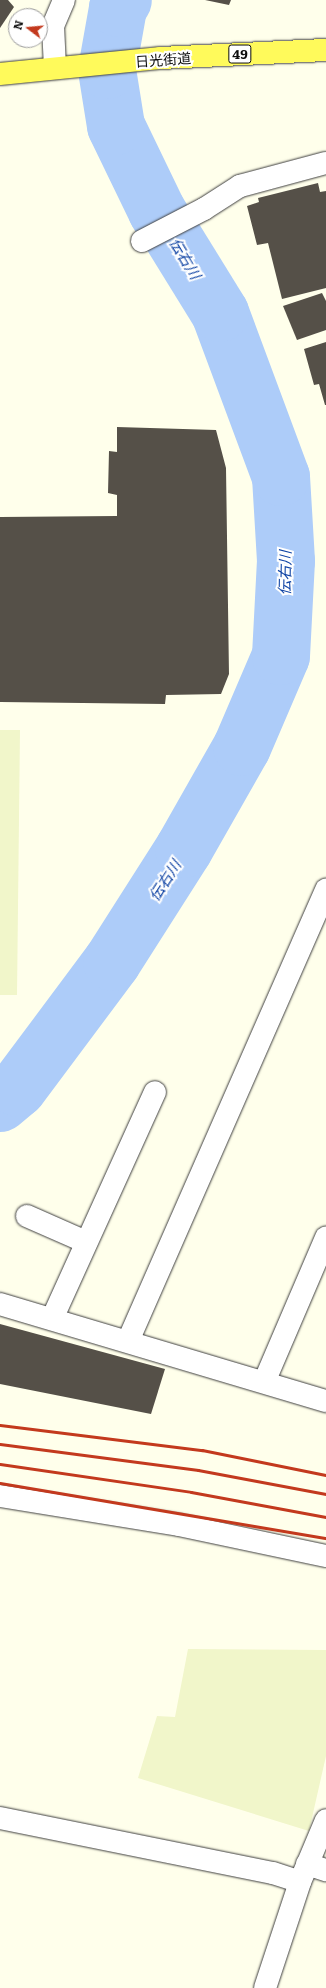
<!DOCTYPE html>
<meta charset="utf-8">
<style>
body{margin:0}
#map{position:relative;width:326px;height:1988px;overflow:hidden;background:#ffffeb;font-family:Literata,"Noto Sans JP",serif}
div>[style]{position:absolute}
.farmland>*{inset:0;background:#f1f6ca}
.river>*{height:58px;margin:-29px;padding:0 29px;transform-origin:29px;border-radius:29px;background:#adccf9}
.building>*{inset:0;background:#555048}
.roads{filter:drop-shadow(0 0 1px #3f3f3f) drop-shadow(0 0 1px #3f3f3f)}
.minor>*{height:22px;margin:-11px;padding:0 11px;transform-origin:11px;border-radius:11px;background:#fff}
.major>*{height:22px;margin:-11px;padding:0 11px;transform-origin:11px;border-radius:11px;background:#fffa5b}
.rail>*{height:3px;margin:-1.5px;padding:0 1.5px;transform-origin:1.5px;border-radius:1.5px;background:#c3391d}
span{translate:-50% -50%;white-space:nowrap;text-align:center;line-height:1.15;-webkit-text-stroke:4px #fff;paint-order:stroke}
.shield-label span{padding:1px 3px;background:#fff;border:1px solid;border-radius:3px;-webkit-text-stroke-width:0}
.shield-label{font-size:13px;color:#0c0c0c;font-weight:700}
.street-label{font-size:14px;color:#0c0c0c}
.water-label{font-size:15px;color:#0f43a4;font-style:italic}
.north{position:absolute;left:8px;top:8px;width:40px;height:40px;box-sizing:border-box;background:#fff;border:1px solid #9e9e9e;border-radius:50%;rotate:286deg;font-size:11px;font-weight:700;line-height:16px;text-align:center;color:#0c0c0c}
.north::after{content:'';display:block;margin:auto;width:14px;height:18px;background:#c3391d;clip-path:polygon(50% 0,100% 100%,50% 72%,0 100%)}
</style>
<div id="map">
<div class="farmland">
<div style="clip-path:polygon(0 730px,20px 730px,17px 995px,0 995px)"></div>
<div style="clip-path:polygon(188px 1649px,326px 1650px,326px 1756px,309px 1831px,138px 1778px,157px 1716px,175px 1717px)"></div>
</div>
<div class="river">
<div style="left:0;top:1103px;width:23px;rotate:-40deg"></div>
<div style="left:18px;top:1088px;width:157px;rotate:-53.3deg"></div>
<div style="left:112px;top:962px;width:134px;rotate:-57.5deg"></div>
<div style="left:184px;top:849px;width:117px;rotate:-60.4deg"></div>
<div style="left:242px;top:747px;width:99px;rotate:-66.8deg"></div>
<div style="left:281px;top:656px;width:95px;rotate:-87deg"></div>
<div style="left:286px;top:561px;width:84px;rotate:-93.4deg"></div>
<div style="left:281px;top:477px;width:175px;rotate:-110.4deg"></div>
<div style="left:220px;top:313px;width:120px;rotate:-121.7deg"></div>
<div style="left:157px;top:211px;width:94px;rotate:-115.8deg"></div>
<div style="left:116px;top:126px;width:57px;rotate:-99.1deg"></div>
<div style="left:107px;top:70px;width:63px;rotate:-79.9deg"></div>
<div style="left:118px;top:8px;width:9px;rotate:-58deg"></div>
</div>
<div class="building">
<div style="clip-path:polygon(0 0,8px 0,14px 7px,0 28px)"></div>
<div style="clip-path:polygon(205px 0,231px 0,229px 5px)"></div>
<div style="clip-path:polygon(318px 183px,320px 192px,326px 191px,326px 288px,282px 299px,268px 243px,257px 245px,247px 206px,259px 202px,258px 198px)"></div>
<div style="clip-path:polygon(322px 293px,326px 301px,326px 330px,297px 340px,283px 306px)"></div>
<div style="clip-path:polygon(326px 342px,326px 405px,325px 405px,319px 384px,314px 385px,304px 349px)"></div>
<div style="clip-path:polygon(117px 427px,216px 430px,226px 468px,229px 674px,221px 694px,166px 695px,165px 704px,0 702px,0 517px,117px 516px,117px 495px,108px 493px,109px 451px,117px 452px)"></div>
<div style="clip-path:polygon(0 1324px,165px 1369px,151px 1414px,0 1384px)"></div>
</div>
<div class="roads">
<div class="minor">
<div style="left:55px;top:68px;width:42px;rotate:-92.7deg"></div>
<div style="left:53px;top:26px;width:28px;rotate:-67deg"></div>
<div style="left:142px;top:241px;width:70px;rotate:-27.3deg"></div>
<div style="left:204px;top:209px;width:43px;rotate:-32.6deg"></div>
<div style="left:240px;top:186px;width:89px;rotate:-15deg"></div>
<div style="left:27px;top:1216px;width:64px;rotate:23.8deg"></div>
<div style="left:0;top:1304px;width:340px;rotate:16.6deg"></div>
<div style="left:52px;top:1319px;width:249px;rotate:-65.6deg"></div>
<div style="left:128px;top:1341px;width:493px;rotate:-66.3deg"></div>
<div style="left:265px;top:1380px;width:155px;rotate:-66.8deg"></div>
<div style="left:0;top:1496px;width:181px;rotate:9.2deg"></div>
<div style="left:179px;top:1525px;width:150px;rotate:11.9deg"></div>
<div style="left:0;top:1818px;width:278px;rotate:11.4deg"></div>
<div style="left:273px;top:1873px;width:28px;rotate:18deg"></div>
<div style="left:307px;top:1864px;width:20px;rotate:18deg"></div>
<div style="left:265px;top:1988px;width:112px;rotate:-71.7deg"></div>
<div style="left:300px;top:1882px;width:67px;rotate:-67.2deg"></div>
</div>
<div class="major">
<div style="left:0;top:74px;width:162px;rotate:-5.7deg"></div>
<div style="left:161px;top:58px;width:165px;rotate:-2.8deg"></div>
</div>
</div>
<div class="rail">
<div style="left:0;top:1425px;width:204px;rotate:7.1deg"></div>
<div style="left:202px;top:1450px;width:126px;rotate:11.4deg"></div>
<div style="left:0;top:1444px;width:200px;rotate:7.5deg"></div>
<div style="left:198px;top:1470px;width:130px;rotate:10.6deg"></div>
<div style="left:0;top:1464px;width:193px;rotate:8.3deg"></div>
<div style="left:191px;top:1492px;width:137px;rotate:10.5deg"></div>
<div style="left:0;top:1483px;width:331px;rotate:9.6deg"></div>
</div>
<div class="shield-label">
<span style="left:240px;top:54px">49</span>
</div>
<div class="street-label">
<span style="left:163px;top:59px;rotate:-4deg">日光街道</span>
</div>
<div class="water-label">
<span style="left:186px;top:258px;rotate:59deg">伝右川</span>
<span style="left:284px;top:573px;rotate:-89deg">伝右川</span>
<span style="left:164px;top:880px;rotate:-57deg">伝右川</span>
</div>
<div class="north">N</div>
</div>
